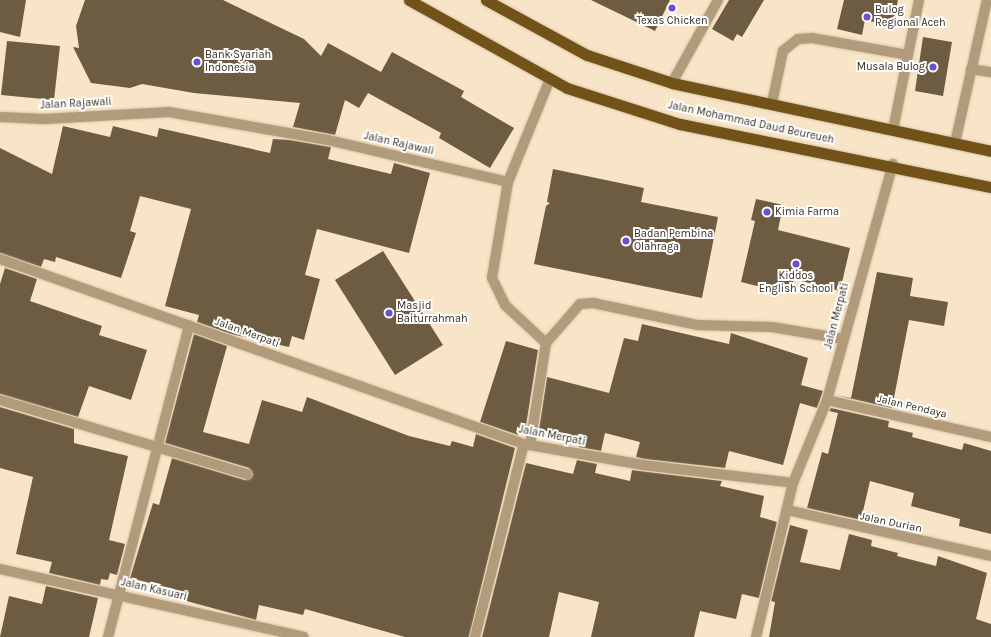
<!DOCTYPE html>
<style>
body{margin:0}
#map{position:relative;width:991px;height:637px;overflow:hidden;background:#f8e4c6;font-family:Karla,sans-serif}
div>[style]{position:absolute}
.building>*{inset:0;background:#6e5c42}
.roads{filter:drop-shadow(0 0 1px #d4c3a8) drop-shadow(0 0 1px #d4c3a8)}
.service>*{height:10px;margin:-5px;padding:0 5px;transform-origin:5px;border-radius:5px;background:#b19b7b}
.minor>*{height:10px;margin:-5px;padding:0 5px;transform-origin:5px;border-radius:5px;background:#b19b7b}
.trunk>*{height:11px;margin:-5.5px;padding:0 5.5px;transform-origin:5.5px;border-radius:5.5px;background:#725219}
.dots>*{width:11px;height:11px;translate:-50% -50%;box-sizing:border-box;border:2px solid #fff;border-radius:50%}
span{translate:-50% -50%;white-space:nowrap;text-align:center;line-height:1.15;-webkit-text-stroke:4px #fff;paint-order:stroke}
.poi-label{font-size:11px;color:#322b1f}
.left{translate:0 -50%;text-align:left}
.right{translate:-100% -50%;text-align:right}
.street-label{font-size:11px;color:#322b1f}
</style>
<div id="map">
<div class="building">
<div style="clip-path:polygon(0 0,26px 0,20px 37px,0 32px)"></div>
<div style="clip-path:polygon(85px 0,223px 0,304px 39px,321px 56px,328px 43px,381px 72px,392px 52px,464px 91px,461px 97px,514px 128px,490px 168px,439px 138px,441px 133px,368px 93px,359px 108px,345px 100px,335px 135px,293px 127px,300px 103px,194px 93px,142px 84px,130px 88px,91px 83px,73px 47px,79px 48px,76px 26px)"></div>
<div style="clip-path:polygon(591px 0,670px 0,655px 31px)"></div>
<div style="clip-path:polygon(729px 0,764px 0,742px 37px,737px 34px,733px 41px,712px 29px)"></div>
<div style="clip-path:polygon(844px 0,898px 0,892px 26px,865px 20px,862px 35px,837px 29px)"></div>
<div style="clip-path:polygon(923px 37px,952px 42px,943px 96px,915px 91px)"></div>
<div style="clip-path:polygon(7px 41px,60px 46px,54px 100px,1px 95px)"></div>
<div style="clip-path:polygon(63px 126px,110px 137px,113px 126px,157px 137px,159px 128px,270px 153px,273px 139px,290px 140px,331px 147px,328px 159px,391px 174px,394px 163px,430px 173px,409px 253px,317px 229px,305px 275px,320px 279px,304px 340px,292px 336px,289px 347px,231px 334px,197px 322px,199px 315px,165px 306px,191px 209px,140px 196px,130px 231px,136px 233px,121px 278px,56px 257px,55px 262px,44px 259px,41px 267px,0 253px,0 148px,52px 174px)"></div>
<div style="clip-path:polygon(553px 169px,644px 188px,641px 202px,718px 217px,702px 298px,534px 264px,546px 206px,550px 203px,547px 202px)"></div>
<div style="clip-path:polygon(756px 199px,783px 205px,778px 230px,850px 248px,840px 291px,794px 279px,790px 294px,741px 282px,755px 221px,751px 220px)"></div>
<div style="clip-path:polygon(383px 251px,443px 345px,395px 375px,335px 280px)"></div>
<div style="clip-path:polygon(5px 268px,37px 279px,30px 301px,102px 326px,99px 335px,147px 350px,131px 400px,89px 386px,78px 417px,0 394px,0 284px)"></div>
<div style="clip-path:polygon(877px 272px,913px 278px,910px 296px,948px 302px,944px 326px,909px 320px,892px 408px,835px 395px,851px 398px)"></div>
<div style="clip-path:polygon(642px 324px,729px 344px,731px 333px,808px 358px,801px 385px,823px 391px,817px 408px,800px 403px,783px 465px,729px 451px,725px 468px,644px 459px,636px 457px,640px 442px,605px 433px,601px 451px,579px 447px,581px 440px,539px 429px,547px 377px,609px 393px,624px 338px,638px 341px)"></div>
<div style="clip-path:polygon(194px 334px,227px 346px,203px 432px,249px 444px,262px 400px,302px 412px,307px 397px,409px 436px,450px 446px,452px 441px,473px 447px,476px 434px,515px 448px,469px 637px,405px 637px,305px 609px,303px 615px,259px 605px,256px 620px,172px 597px,174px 589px,130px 578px,153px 503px,159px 505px,172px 458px,245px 480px,253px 475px,249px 468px,165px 443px)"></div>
<div style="clip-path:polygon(506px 341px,538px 350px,526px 426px,521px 424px,518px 435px,480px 422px)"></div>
<div style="clip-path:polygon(0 407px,74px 429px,74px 443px,128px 456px,109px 540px,125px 544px,117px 575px,110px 573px,108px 580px,101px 579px,100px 585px,49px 573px,52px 562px,16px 554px,33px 477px,0 468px)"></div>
<div style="clip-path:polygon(831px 408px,889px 421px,888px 427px,913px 433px,912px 437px,962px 450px,964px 443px,991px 451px,991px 534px,959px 526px,960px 519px,911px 506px,914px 493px,870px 481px,861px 520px,807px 508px,822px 452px,828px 454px,838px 413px,829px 411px)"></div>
<div style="clip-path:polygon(577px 460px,597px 464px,595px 473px,630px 481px,632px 470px,722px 481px,720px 486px,764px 496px,760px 517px,777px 522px,759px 598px,742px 594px,736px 619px,700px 611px,694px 637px,591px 637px,599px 602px,559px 592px,549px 637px,482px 637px,526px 463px,573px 474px)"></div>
<div style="clip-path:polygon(790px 525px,808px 530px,800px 562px,840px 570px,849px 534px,872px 540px,871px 546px,898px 553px,897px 556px,936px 566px,938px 556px,987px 573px,976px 619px,991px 624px,991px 637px,769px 637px,775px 602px,771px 601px)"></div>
<div style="clip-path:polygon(46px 586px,98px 598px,89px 637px,0 637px,9px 596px,42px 604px)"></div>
</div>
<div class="roads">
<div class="service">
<div style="left:971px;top:69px;width:20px;rotate:9deg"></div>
<div style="left:772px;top:103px;width:53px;rotate:-78.1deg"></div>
<div style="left:783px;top:51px;width:19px;rotate:-39deg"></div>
<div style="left:798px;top:39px;width:14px;rotate:-4deg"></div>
<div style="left:812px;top:38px;width:97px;rotate:10deg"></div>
<div style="left:955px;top:143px;width:147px;rotate:-77.4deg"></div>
</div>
<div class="minor">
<div style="left:672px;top:83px;width:95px;rotate:-61deg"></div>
<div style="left:0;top:117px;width:44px;rotate:2.6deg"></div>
<div style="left:44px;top:119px;width:125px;rotate:-3.2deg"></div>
<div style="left:169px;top:112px;width:161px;rotate:10deg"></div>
<div style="left:328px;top:140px;width:185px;rotate:13.1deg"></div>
<div style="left:508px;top:182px;width:97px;rotate:99.5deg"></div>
<div style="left:492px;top:278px;width:30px;rotate:64deg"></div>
<div style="left:505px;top:305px;width:56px;rotate:42.8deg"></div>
<div style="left:546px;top:343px;width:103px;rotate:98.9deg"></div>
<div style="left:893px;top:130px;width:133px;rotate:-78.7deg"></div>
<div style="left:508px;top:182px;width:111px;rotate:-67.8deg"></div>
<div style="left:0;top:259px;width:556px;rotate:19.45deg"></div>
<div style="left:524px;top:444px;width:121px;rotate:10deg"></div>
<div style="left:643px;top:465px;width:151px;rotate:6.8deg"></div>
<div style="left:546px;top:343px;width:52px;rotate:-48.9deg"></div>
<div style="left:580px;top:304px;width:13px;rotate:-4deg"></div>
<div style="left:593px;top:303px;width:106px;rotate:11.9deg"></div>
<div style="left:697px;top:325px;width:75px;rotate:1.5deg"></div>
<div style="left:772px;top:327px;width:72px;rotate:9.6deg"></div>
<div style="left:0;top:400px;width:258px;rotate:16.7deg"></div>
<div style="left:827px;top:400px;width:168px;rotate:12.7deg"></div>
<div style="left:787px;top:510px;width:209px;rotate:12.7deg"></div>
<div style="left:0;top:569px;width:311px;rotate:12.6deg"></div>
<div style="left:108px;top:637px;width:322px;rotate:-75.4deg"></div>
<div style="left:475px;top:637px;width:199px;rotate:-75.8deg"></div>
<div style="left:756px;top:637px;width:158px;rotate:-76.5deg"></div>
<div style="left:793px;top:483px;width:90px;rotate:-67.7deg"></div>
<div style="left:827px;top:400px;width:245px;rotate:-74.4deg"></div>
</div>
<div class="trunk">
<div style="left:409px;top:0;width:181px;rotate:29.1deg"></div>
<div style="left:567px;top:88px;width:119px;rotate:17.7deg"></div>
<div style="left:680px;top:124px;width:317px;rotate:11.5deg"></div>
<div style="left:486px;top:0;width:115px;rotate:28.6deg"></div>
<div style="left:587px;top:55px;width:89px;rotate:18.2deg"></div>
<div style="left:672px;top:83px;width:326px;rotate:12deg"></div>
</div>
</div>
<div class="dots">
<div style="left:672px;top:8px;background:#6951ca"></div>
<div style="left:867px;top:17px;background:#6951ca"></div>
<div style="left:197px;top:62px;background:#6951ca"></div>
<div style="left:933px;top:67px;background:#6951ca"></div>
<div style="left:767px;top:212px;background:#6951ca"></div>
<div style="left:626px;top:241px;background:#6951ca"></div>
<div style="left:796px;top:264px;background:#6951ca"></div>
<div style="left:389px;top:313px;background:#6951ca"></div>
</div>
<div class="poi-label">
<span class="left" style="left:875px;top:17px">Bulog<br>Regional Aceh</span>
<span style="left:672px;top:21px">Texas Chicken</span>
<span class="left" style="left:205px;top:62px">Bank Syariah<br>Indonesia</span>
<span class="right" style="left:925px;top:67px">Musala Bulog</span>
<span class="left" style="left:775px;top:212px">Kimia Farma</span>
<span class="left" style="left:634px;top:241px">Badan Pembina<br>Olahraga</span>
<span style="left:796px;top:283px">Kiddos<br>English School</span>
<span class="left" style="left:397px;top:313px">Masjid<br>Baiturrahmah</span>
</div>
<div class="street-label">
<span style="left:76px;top:104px;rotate:-3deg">Jalan Rajawali</span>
<span style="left:751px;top:123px;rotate:12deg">Jalan Mohammad Daud Beureueh</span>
<span style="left:399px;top:144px;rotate:13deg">Jalan Rajawali</span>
<span style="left:837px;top:316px;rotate:-75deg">Jalan Merpati</span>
<span style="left:247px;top:333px;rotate:20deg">Jalan Merpati</span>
<span style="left:912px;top:407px;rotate:13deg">Jalan Pendaya</span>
<span style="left:552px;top:436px;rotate:11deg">Jalan Merpati</span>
<span style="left:891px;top:523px;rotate:12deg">Jalan Durian</span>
<span style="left:154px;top:590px;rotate:13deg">Jalan Kasuari</span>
</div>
</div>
